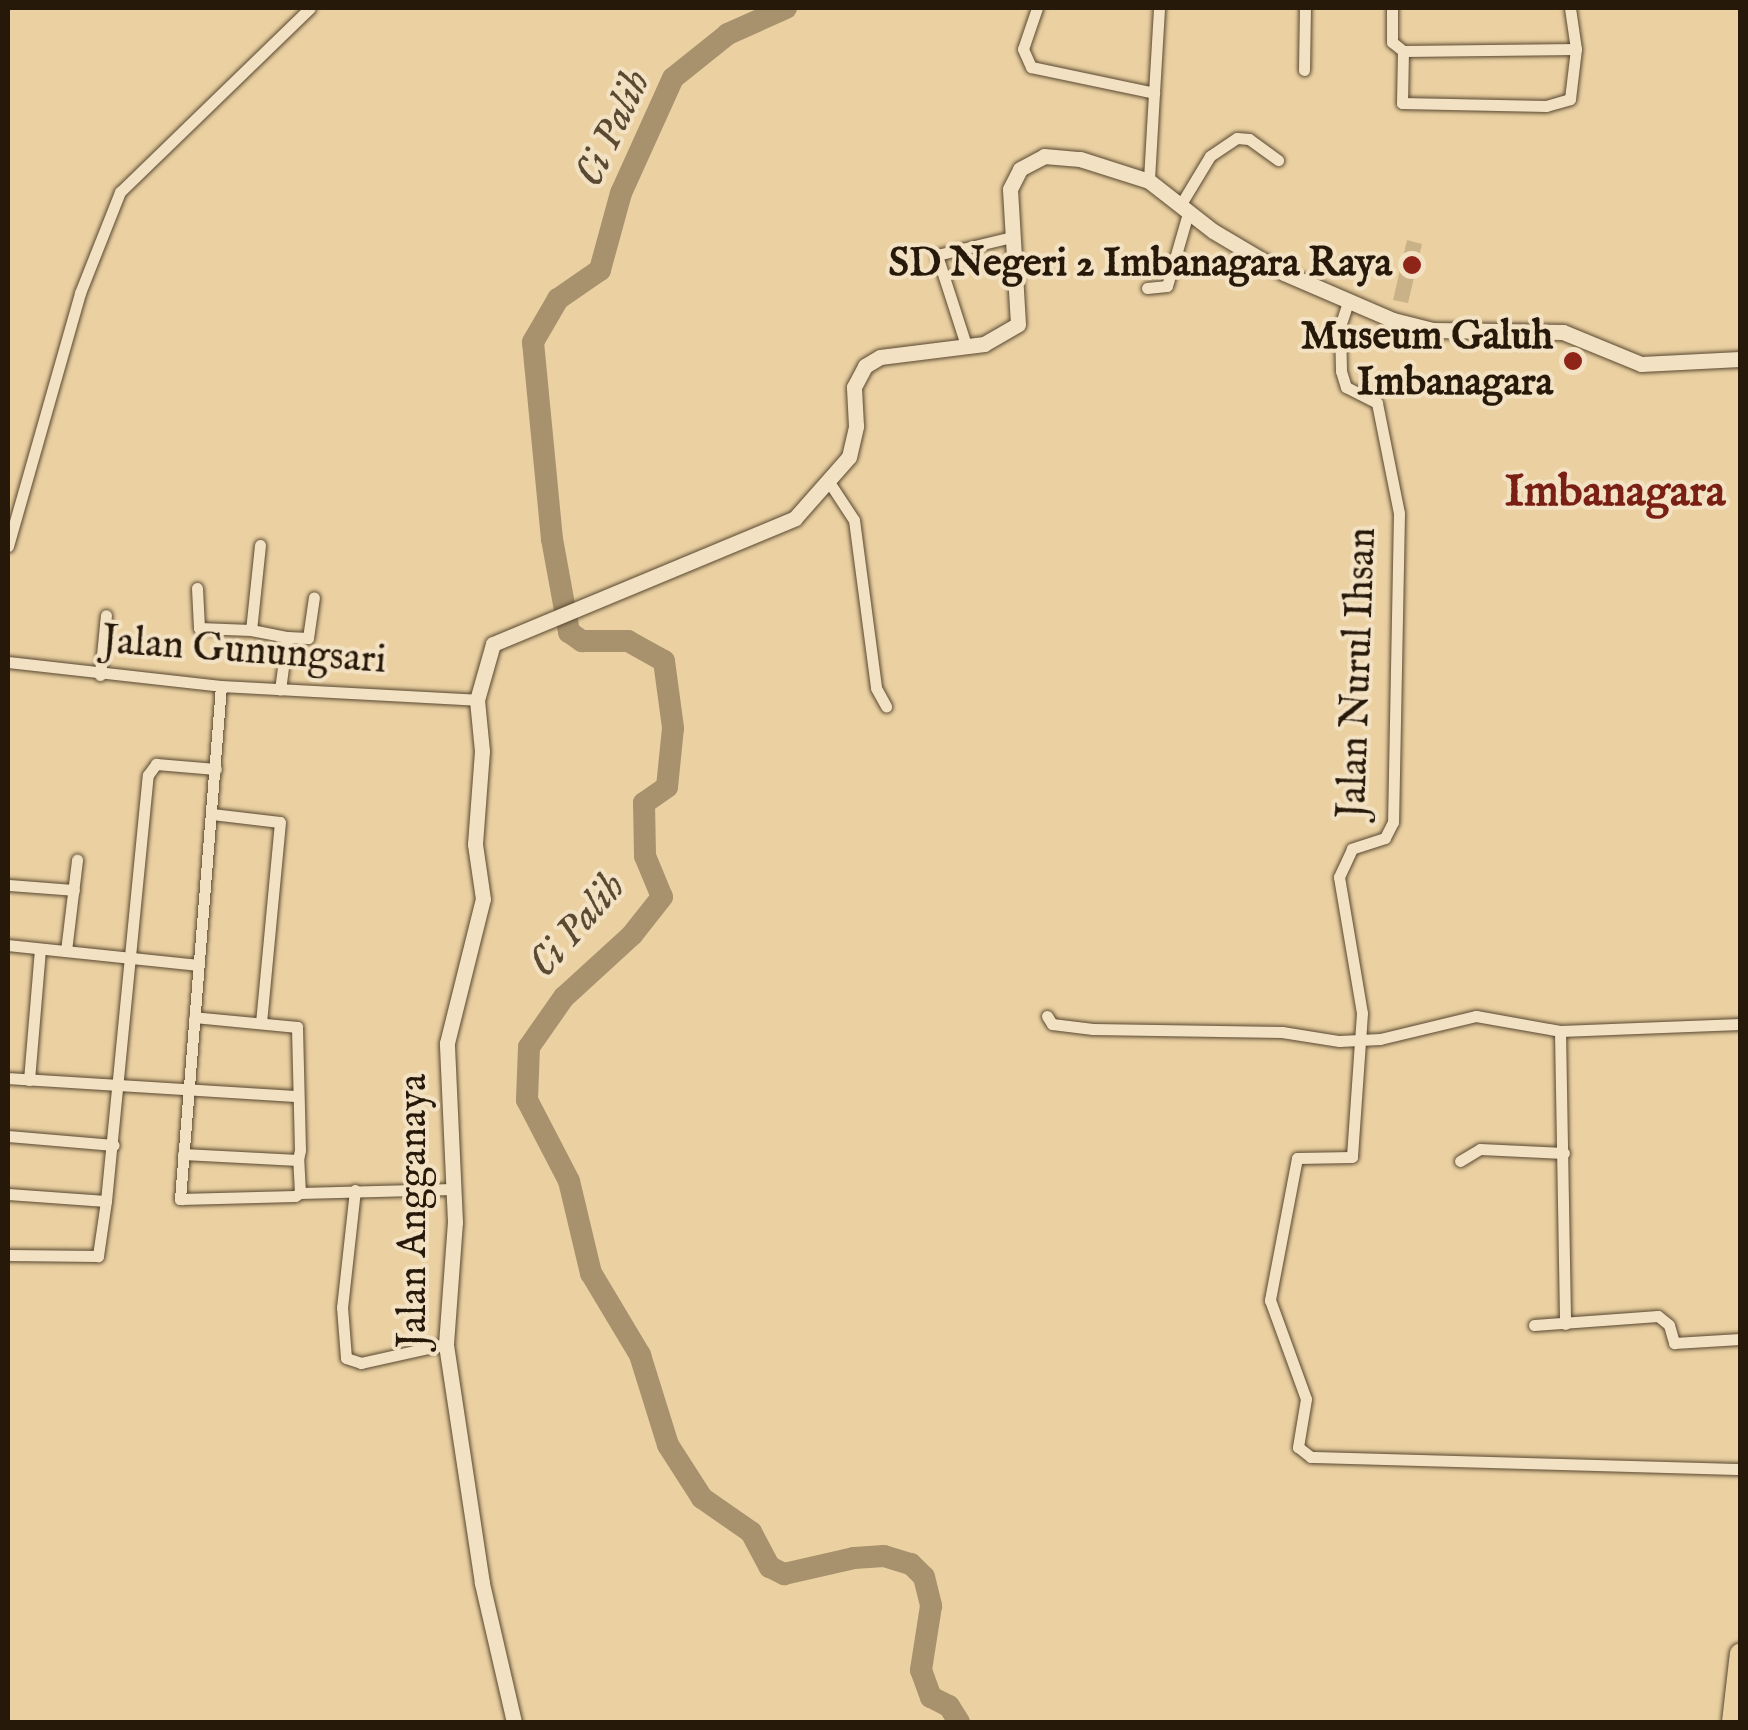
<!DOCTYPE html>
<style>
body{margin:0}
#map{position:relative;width:1748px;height:1730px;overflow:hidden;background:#ebd1a2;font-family:"IM FELL English",serif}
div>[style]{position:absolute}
.green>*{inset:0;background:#cab288}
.river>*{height:22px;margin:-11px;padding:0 11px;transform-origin:11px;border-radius:11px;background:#a8926e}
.roads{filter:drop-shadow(0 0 2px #584730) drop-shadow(0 0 2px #584730)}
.street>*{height:11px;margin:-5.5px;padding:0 5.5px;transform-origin:5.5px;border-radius:5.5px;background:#f2e1c3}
.secondary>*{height:15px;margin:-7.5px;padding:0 7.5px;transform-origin:7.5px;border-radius:7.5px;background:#f2e1c3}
.highway>*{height:20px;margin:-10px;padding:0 10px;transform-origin:10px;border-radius:10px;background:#ebd1a2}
.dots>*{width:28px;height:28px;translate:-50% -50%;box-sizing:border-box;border:5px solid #f2e1c3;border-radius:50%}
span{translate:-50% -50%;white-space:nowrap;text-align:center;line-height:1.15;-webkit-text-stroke:8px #f2e1c3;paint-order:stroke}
.poi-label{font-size:40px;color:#27190a;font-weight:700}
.right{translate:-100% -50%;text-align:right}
.street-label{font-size:40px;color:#27190a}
.water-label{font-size:42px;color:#5b4932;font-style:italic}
.quarter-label{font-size:45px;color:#7a1f14;font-weight:700}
.frame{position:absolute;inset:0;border:10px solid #27190a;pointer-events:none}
</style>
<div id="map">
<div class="green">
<div style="clip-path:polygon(1407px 240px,1422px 244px,1408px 303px,1393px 300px)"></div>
</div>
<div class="river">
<div style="left:786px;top:8px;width:64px;rotate:155.9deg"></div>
<div style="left:728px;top:34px;width:70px;rotate:141.3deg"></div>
<div style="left:673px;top:78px;width:126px;rotate:114.3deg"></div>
<div style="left:621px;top:193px;width:80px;rotate:105.3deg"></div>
<div style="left:600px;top:270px;width:51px;rotate:145.4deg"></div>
<div style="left:558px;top:299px;width:50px;rotate:120.2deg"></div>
<div style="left:533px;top:342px;width:198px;rotate:84.5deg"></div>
<div style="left:552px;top:539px;width:95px;rotate:79.6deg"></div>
<div style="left:569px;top:632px;width:16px;rotate:35deg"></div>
<div style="left:582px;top:641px;width:46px"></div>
<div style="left:628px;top:641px;width:41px;rotate:29.1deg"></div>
<div style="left:664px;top:661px;width:68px;rotate:82.3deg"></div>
<div style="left:673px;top:728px;width:59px;rotate:95.8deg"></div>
<div style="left:667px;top:787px;width:28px;rotate:145deg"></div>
<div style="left:644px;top:803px;width:53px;rotate:88.9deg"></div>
<div style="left:645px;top:856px;width:44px;rotate:67.5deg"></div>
<div style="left:662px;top:897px;width:48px;rotate:128.3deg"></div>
<div style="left:632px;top:935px;width:92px;rotate:137.6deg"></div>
<div style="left:564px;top:997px;width:61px;rotate:125deg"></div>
<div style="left:529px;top:1047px;width:53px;rotate:92.2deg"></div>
<div style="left:527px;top:1100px;width:91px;rotate:62.6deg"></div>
<div style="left:569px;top:1181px;width:95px;rotate:76.6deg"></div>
<div style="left:591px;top:1273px;width:96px;rotate:59.1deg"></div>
<div style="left:640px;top:1355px;width:94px;rotate:72.7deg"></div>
<div style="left:668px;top:1445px;width:63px;rotate:57.3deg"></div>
<div style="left:702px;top:1498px;width:60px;rotate:34.8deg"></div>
<div style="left:751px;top:1532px;width:40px;rotate:62deg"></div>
<div style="left:770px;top:1567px;width:16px;rotate:27deg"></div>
<div style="left:784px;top:1574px;width:72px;rotate:-12.9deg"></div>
<div style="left:854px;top:1558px;width:30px;rotate:-4deg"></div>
<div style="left:884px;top:1556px;width:28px;rotate:17deg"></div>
<div style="left:911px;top:1564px;width:18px;rotate:45deg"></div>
<div style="left:924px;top:1577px;width:30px;rotate:76deg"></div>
<div style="left:931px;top:1606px;width:65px;rotate:98.9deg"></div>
<div style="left:921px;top:1670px;width:29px;rotate:70deg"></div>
<div style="left:931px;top:1697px;width:20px;rotate:27deg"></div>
<div style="left:949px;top:1706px;width:19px;rotate:58deg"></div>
</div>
<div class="roads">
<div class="street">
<div style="left:1037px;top:8px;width:43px;rotate:108.9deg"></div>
<div style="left:1023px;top:49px;width:20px;rotate:66deg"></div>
<div style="left:1031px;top:67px;width:126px;rotate:11.9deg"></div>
<div style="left:1154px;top:93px;width:88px;rotate:93.3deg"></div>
<div style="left:1392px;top:8px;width:34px;rotate:90deg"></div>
<div style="left:1392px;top:42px;width:14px;rotate:39deg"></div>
<div style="left:1403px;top:51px;width:52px;rotate:91.1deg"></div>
<div style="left:1402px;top:103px;width:144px;rotate:1.2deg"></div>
<div style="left:1546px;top:106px;width:25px;rotate:-16deg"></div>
<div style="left:1570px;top:99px;width:50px;rotate:-83.2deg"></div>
<div style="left:1576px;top:49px;width:41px;rotate:-98.3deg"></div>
<div style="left:1403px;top:51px;width:173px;rotate:-0.7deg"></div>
<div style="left:1304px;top:70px;width:62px;rotate:-89.1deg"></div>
<div style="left:1154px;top:93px;width:85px;rotate:-86.6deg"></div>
<div style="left:1181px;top:204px;width:56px;rotate:-58.9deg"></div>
<div style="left:1210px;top:156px;width:32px;rotate:-34deg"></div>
<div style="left:1237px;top:138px;width:12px;rotate:5deg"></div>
<div style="left:1249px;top:139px;width:36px;rotate:36deg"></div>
<div style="left:1147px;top:288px;width:20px;rotate:-6deg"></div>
<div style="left:1167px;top:286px;width:79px;rotate:-73.9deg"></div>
<div style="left:1348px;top:302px;width:25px;rotate:108deg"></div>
<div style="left:1340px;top:326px;width:45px;rotate:88.7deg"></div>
<div style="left:1341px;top:371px;width:17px;rotate:73deg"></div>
<div style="left:1346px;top:387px;width:35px;rotate:27deg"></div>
<div style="left:1377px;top:403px;width:112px;rotate:78.7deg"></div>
<div style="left:1399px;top:513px;width:309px;rotate:91.1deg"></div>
<div style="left:1393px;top:822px;width:18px;rotate:117deg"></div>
<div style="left:1385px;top:838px;width:35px;rotate:162deg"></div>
<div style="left:1352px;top:849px;width:31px;rotate:115deg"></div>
<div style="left:1339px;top:877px;width:138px;rotate:80.4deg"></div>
<div style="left:1362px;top:1013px;width:144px;rotate:94deg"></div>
<div style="left:1352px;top:1157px;width:55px;rotate:179deg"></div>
<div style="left:1297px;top:1158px;width:145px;rotate:100.8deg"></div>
<div style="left:1270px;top:1300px;width:105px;rotate:70deg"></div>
<div style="left:1306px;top:1399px;width:49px;rotate:99.5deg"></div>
<div style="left:1298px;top:1447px;width:16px;rotate:38deg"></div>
<div style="left:1311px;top:1457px;width:429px;rotate:1.6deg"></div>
<div style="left:966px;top:345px;width:95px;rotate:-107.9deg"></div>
<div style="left:937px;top:255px;width:77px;rotate:-13.5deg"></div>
<div style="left:829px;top:482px;width:45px;rotate:56.7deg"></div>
<div style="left:854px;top:520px;width:169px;rotate:82.5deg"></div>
<div style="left:876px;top:688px;width:21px;rotate:61deg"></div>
<div style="left:260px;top:545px;width:85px;rotate:96deg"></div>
<div style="left:251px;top:630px;width:37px;rotate:11deg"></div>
<div style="left:287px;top:637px;width:53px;rotate:97.5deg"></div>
<div style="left:8px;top:546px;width:263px;rotate:-74.1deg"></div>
<div style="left:80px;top:293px;width:109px;rotate:-68.4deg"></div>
<div style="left:120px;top:192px;width:264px;rotate:-44.1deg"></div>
<div style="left:197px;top:588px;width:40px;rotate:87.1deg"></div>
<div style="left:199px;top:628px;width:52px;rotate:2.2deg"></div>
<div style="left:287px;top:637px;width:21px;rotate:3deg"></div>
<div style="left:308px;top:638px;width:41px;rotate:-81.7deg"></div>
<div style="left:8px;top:662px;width:214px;rotate:6.4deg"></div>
<div style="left:221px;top:686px;width:256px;rotate:3.1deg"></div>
<div style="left:100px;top:675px;width:60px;rotate:-84.3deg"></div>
<div style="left:221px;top:686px;width:515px;rotate:94.57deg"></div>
<div style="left:180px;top:1199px;width:115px;rotate:-1.5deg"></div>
<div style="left:295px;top:1196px;width:6px;rotate:-31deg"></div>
<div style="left:300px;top:1193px;width:33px;rotate:-93deg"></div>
<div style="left:212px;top:814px;width:68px;rotate:6.7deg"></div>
<div style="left:280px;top:822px;width:202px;rotate:95.4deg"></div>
<div style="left:8px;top:885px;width:66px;rotate:4.3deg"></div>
<div style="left:8px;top:945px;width:191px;rotate:6deg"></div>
<div style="left:66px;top:951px;width:92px;rotate:-83.1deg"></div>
<div style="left:1047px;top:1016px;width:9px;rotate:58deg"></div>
<div style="left:1052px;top:1024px;width:41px;rotate:7deg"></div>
<div style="left:1093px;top:1029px;width:189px;rotate:0.9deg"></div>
<div style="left:1282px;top:1032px;width:58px;rotate:9deg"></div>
<div style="left:1339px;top:1041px;width:41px;rotate:-2.8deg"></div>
<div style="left:1380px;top:1039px;width:99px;rotate:-13.5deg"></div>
<div style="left:1476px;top:1016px;width:85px;rotate:10.1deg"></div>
<div style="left:1560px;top:1031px;width:180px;rotate:-2.2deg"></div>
<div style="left:1560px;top:1031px;width:293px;rotate:89deg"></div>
<div style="left:8px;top:1078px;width:290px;rotate:3.6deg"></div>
<div style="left:29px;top:1080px;width:131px;rotate:-85.2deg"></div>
<div style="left:8px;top:1136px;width:106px;rotate:4.9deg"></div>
<div style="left:183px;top:1154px;width:115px;rotate:3deg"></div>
<div style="left:298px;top:1160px;width:10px;rotate:-79deg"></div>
<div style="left:300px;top:1150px;width:123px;rotate:-91.4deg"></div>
<div style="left:297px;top:1027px;width:103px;rotate:-174.5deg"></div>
<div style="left:1460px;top:1161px;width:23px;rotate:-31deg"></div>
<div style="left:1480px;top:1149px;width:84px;rotate:2.7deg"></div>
<div style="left:355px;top:1190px;width:118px;rotate:96.3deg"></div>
<div style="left:342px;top:1307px;width:51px;rotate:85.5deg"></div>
<div style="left:346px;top:1358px;width:16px;rotate:18deg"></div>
<div style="left:361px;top:1363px;width:87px;rotate:-12.6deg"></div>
<div style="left:300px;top:1193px;width:153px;rotate:-1.5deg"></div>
<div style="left:8px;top:1194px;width:98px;rotate:4.1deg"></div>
<div style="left:106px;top:1201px;width:56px;rotate:98.3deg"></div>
<div style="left:98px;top:1256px;width:90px;rotate:-179.4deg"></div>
<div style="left:106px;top:1201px;width:428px;rotate:-84.4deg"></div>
<div style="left:148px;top:775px;width:14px;rotate:-54deg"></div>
<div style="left:156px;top:764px;width:60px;rotate:4.8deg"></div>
<div style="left:1534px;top:1325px;width:124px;rotate:-4.2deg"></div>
<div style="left:1658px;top:1316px;width:14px;rotate:39deg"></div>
<div style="left:1669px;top:1325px;width:19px;rotate:74deg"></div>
<div style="left:1674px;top:1343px;width:66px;rotate:-3.5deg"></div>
</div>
<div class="secondary">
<div style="left:514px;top:1722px;width:143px;rotate:-103deg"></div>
<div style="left:482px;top:1583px;width:242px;rotate:-98.6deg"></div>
<div style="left:446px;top:1344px;width:122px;rotate:-85.8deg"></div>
<div style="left:455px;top:1222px;width:179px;rotate:-92.6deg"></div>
<div style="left:447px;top:1043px;width:148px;rotate:-76deg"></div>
<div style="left:483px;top:899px;width:56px;rotate:-98.3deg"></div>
<div style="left:475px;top:844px;width:93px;rotate:-85.7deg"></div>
<div style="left:482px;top:751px;width:51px;rotate:-95.6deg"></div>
<div style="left:477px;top:700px;width:58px;rotate:-74.1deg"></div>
<div style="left:493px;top:644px;width:327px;rotate:-22.6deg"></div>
<div style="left:795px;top:518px;width:81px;rotate:-48.5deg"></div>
<div style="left:849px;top:457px;width:32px;rotate:-77deg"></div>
<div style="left:856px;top:426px;width:39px;rotate:-93deg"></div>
<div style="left:854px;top:387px;width:24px;rotate:-62deg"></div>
<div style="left:865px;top:366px;width:17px;rotate:-31deg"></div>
<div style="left:880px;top:357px;width:105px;rotate:-7.1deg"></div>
<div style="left:984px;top:344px;width:39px;rotate:-30deg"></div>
<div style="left:1018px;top:324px;width:135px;rotate:-93.4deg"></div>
<div style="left:1010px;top:189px;width:22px;rotate:-63deg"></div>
<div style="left:1020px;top:169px;width:27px;rotate:-28deg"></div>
<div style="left:1044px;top:156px;width:36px;rotate:5deg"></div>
<div style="left:1080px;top:159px;width:72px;rotate:17.7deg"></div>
<div style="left:1149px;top:181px;width:81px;rotate:38deg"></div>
<div style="left:1213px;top:231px;width:82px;rotate:30.6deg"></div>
<div style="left:1284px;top:273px;width:119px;rotate:23.3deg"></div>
<div style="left:1393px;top:320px;width:41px;rotate:14deg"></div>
<div style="left:1433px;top:330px;width:130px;rotate:0.9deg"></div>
<div style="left:1563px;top:332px;width:84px;rotate:22.3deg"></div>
<div style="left:1641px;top:364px;width:99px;rotate:-2.9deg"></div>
</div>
<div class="highway">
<div style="left:1732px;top:1722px;width:69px;rotate:-83.4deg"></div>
</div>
</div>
<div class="dots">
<div style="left:1412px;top:265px;background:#8f2418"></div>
<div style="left:1573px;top:361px;background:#8f2418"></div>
</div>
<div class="poi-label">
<span class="right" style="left:1392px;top:265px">SD Negeri 2 Imbanagara Raya</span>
<span class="right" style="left:1553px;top:361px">Museum Galuh<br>Imbanagara</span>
</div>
<div class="street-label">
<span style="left:244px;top:652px;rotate:4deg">Jalan Gunungsari</span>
<span style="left:1359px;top:673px;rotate:-88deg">Jalan Nurul Ihsan</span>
<span style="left:415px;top:1211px;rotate:-90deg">Jalan Angganaya</span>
</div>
<div class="water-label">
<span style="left:614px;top:129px;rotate:-65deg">Ci Palih</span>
<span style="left:578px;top:926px;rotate:-49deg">Ci Palih</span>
</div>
<div class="quarter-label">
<span style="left:1615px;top:493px">Imbanagara</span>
</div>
<div class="frame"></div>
</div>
